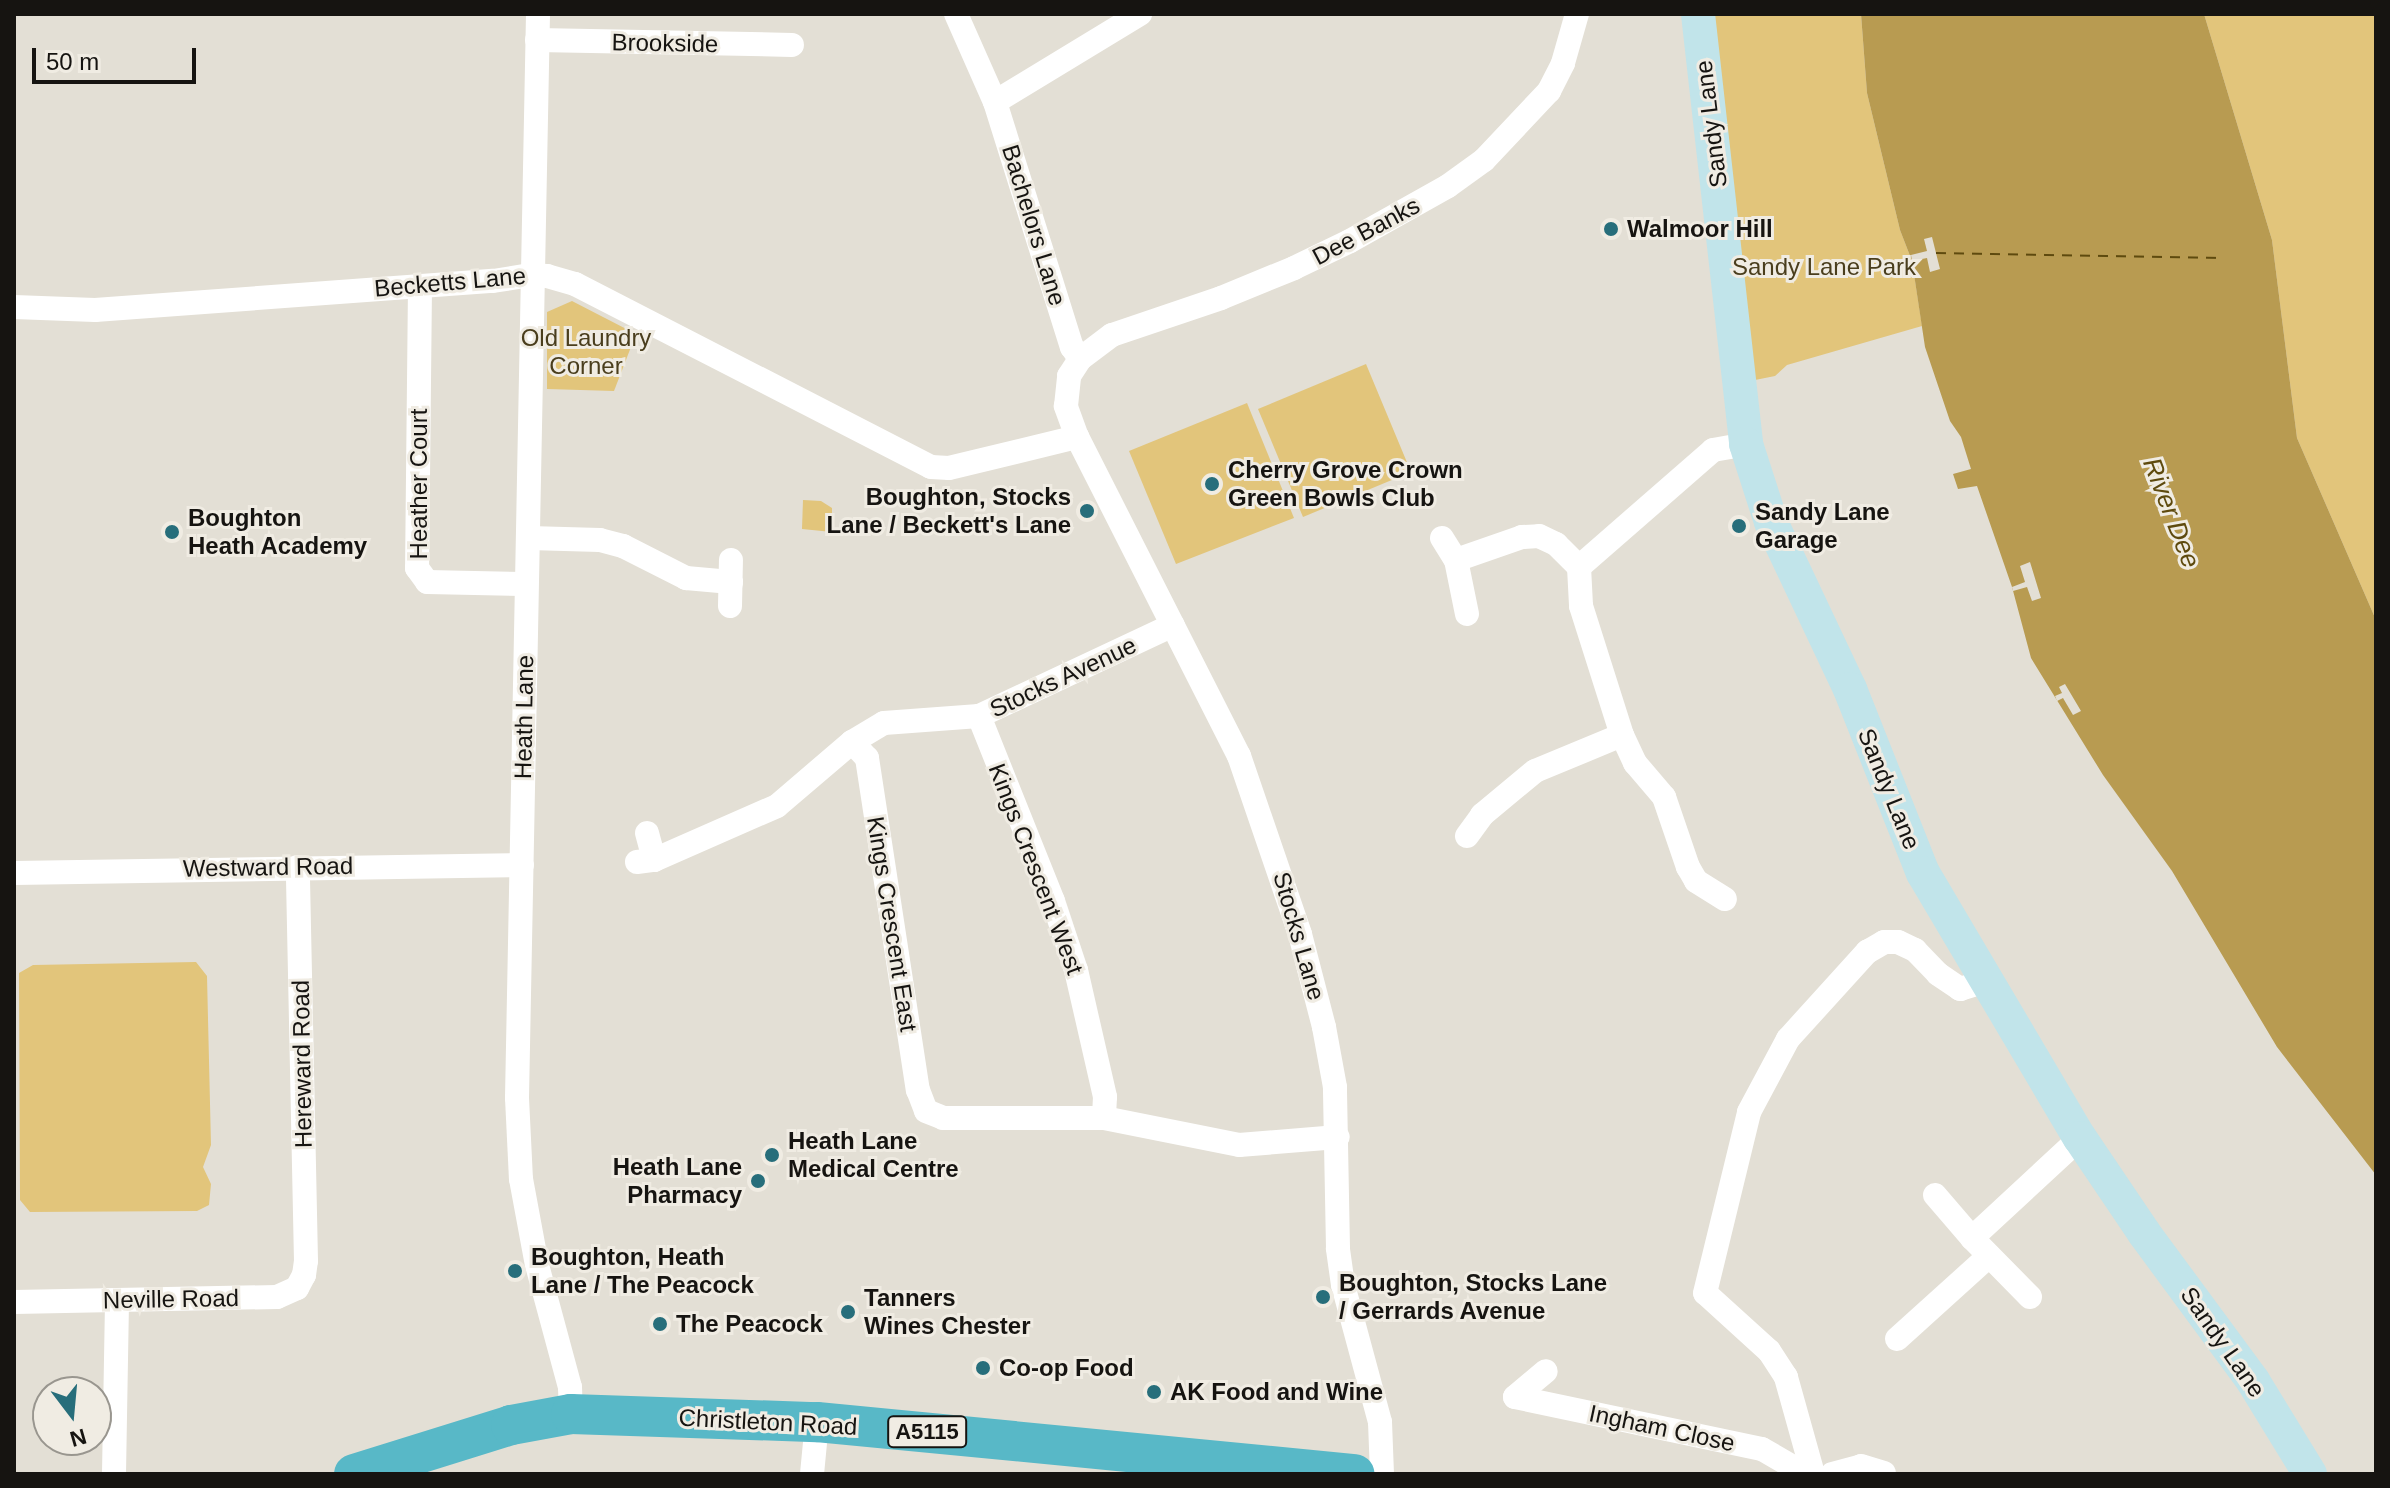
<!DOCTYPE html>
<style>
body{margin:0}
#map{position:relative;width:2390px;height:1488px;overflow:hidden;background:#e3dfd5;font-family:Helvetica,sans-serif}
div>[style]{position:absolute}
.green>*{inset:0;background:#e2c57b}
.water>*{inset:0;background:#b89b51}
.pier>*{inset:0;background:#e3dfd5}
.ferry>*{height:2px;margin-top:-1px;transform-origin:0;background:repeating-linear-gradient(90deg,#5e4a0e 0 10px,transparent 0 18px)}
.minor>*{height:24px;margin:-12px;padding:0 12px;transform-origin:12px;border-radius:12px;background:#fff}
.secondary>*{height:34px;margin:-17px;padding:0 17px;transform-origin:17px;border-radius:17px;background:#c1e4ea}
.trunk>*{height:40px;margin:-20px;padding:0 20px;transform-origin:20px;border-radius:20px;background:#58b8c7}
.dots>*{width:22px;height:22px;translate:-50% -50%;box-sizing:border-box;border:4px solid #f0ece3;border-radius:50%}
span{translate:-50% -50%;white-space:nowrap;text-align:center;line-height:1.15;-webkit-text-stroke:6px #f0ece3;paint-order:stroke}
.shield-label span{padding:2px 6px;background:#f0ece3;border:2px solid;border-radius:6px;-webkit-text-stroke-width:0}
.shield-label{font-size:22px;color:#161411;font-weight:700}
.street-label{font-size:24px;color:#161411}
.poi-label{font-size:24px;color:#161411;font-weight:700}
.left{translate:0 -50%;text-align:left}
.right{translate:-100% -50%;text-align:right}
.park-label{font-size:24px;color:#4a3e1d}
.water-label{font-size:26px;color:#5e4a0e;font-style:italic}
.frame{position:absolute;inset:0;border:16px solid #161411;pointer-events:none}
.north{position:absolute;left:32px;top:1376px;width:80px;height:80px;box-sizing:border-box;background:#f0ece3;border:2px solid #99968f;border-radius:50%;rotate:164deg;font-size:22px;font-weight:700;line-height:32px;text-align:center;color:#161411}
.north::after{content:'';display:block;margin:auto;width:28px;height:36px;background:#276e7b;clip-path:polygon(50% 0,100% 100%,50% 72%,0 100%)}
.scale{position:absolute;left:32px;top:48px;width:164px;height:36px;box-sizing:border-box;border:4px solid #161411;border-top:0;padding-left:10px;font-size:24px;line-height:28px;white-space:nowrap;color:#161411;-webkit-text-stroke:6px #f0ece3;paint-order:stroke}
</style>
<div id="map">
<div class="green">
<div style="clip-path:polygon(1712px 14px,1861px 14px,1867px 93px,1900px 230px,1912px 261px,1922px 326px,1787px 365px,1775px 376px,1755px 380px)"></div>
<div style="clip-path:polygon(2204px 14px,2376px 14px,2376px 620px,2297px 438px,2272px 240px)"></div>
<div style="clip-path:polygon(572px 301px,636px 334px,614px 391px,547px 389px,547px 312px)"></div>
<div style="clip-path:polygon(1366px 364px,1411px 472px,1303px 517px,1258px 409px)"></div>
<div style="clip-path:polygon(1247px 403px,1294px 518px,1176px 564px,1129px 451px)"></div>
<div style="clip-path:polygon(803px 500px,821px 501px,832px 508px,832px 532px,802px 529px)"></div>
<div style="clip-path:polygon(196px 962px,207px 976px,211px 1145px,203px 1167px,211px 1184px,209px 1205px,197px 1211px,30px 1212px,20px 1200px,19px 973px,33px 965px)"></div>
</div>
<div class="water">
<div style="clip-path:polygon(1861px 14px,2204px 14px,2272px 240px,2297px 438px,2376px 620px,2376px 1175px,2277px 1047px,2172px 871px,2103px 775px,2031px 658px,2012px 587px,1977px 486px,1958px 489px,1953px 474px,1971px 469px,1961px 437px,1950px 421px,1925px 347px,1912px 261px,1900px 230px,1867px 93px)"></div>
</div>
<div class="pier">
<div style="clip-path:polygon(1932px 237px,1940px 269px,1930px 272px,1927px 258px,1912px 261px,1911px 255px,1927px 251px,1924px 239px)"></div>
<div style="clip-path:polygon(2030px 562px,2041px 598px,2032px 601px,2027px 587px,2013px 591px,2012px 587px,2025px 582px,2020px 566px)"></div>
<div style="clip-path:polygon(2065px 684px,2081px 711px,2073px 715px,2063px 698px,2057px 701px,2055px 696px,2062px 693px,2059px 687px)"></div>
</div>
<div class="ferry">
<div style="left:1936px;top:253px;width:287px;rotate:1deg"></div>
</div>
<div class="minor">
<div style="left:538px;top:14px;width:1084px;rotate:91.11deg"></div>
<div style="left:517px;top:1098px;width:81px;rotate:87.2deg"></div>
<div style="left:521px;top:1179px;width:87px;rotate:79.5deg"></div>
<div style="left:537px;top:1265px;width:126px;rotate:74.9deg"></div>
<div style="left:570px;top:1387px;width:27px;rotate:88deg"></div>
<div style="left:956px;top:14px;width:96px;rotate:66.1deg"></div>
<div style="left:995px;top:102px;width:257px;rotate:72.6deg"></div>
<div style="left:1072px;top:347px;width:14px;rotate:56deg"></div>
<div style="left:537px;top:40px;width:255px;rotate:1.1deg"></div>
<div style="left:995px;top:102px;width:170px;rotate:-31.3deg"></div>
<div style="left:420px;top:286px;width:282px;rotate:90.6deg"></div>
<div style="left:417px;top:568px;width:17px;rotate:54deg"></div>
<div style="left:427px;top:582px;width:98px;rotate:1.2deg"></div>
<div style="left:14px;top:307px;width:81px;rotate:2.1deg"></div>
<div style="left:95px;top:310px;width:399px;rotate:-4.2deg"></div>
<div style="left:493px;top:281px;width:37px;rotate:-9deg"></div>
<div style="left:530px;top:275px;width:17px;rotate:3deg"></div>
<div style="left:547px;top:276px;width:29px;rotate:16deg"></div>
<div style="left:575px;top:284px;width:400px;rotate:27.2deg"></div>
<div style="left:931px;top:467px;width:18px;rotate:3deg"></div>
<div style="left:949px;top:468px;width:132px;rotate:-13.6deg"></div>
<div style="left:529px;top:538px;width:71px;rotate:1.6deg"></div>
<div style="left:600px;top:540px;width:24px;rotate:15deg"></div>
<div style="left:623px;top:546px;width:71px;rotate:26.9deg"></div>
<div style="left:686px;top:578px;width:45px;rotate:5.1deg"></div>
<div style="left:731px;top:582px;width:5px;rotate:101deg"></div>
<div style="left:1442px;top:538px;width:26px;rotate:58deg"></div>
<div style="left:1579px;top:567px;width:39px;rotate:87deg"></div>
<div style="left:1581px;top:606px;width:135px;rotate:72.4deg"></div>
<div style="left:1622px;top:735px;width:31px;rotate:65deg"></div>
<div style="left:1635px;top:763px;width:45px;rotate:49.5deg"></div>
<div style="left:1664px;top:797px;width:74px;rotate:71.1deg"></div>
<div style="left:1688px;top:867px;width:16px;rotate:60deg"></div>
<div style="left:1696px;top:881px;width:34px;rotate:32deg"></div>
<div style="left:730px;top:606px;width:46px;rotate:-88.8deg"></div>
<div style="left:1467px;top:614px;width:55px;rotate:-101.5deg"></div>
<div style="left:1456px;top:560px;width:70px;rotate:-19.2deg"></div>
<div style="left:1522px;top:537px;width:17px;rotate:-3deg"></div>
<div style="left:1539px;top:536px;width:19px;rotate:25deg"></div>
<div style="left:1556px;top:544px;width:33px;rotate:45deg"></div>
<div style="left:1579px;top:567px;width:178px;rotate:-41.1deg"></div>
<div style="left:1713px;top:450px;width:34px;rotate:-10deg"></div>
<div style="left:979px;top:716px;width:199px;rotate:68.2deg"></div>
<div style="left:1053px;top:901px;width:73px;rotate:71.6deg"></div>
<div style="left:1076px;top:970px;width:130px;rotate:77.1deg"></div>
<div style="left:1105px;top:1097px;width:21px;rotate:93deg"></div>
<div style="left:852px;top:742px;width:22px;rotate:47deg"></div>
<div style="left:867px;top:758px;width:336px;rotate:81.3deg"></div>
<div style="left:918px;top:1090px;width:22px;rotate:69deg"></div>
<div style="left:926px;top:1111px;width:18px;rotate:22deg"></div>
<div style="left:943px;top:1118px;width:161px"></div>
<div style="left:1104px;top:1118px;width:138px;rotate:11.3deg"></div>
<div style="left:1239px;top:1145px;width:99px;rotate:-4.6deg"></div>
<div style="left:647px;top:833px;width:28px;rotate:75deg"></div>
<div style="left:1467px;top:836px;width:26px;rotate:-54deg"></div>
<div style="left:1482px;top:815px;width:69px;rotate:-39.7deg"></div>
<div style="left:1535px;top:771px;width:94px;rotate:-22.5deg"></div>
<div style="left:637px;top:862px;width:17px;rotate:-7deg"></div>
<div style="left:654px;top:860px;width:134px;rotate:-23.7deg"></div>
<div style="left:777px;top:806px;width:99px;rotate:-40.5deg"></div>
<div style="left:852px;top:742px;width:37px;rotate:-31deg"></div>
<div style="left:884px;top:723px;width:95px;rotate:-4.2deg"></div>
<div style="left:979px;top:716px;width:214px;rotate:-25.1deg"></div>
<div style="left:14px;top:873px;width:508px;rotate:-0.9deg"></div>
<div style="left:1935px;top:1195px;width:57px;rotate:49.3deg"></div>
<div style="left:2030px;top:1297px;width:83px;rotate:-134.5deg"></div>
<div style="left:1972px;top:1238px;width:147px;rotate:-42.8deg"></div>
<div style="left:14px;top:1302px;width:263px;rotate:-1.1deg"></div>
<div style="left:277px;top:1297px;width:22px;rotate:-24deg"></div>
<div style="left:297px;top:1288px;width:15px;rotate:-62deg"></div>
<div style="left:304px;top:1275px;width:14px;rotate:-82deg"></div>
<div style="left:306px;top:1261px;width:394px;rotate:-91.2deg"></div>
<div style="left:1897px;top:1339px;width:124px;rotate:-42.1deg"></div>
<div style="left:1515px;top:1397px;width:252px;rotate:11.9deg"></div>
<div style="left:1762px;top:1449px;width:50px;rotate:30.2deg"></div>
<div style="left:1515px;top:1397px;width:40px;rotate:-40deg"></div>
<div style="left:114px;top:1474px;width:174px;rotate:-89deg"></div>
<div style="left:812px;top:1474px;width:52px;rotate:-84.5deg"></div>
<div style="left:1382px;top:1474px;width:52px;rotate:-92.2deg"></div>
<div style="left:1380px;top:1422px;width:142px;rotate:-105.1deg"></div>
<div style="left:1343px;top:1285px;width:37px;rotate:-98deg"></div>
<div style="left:1338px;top:1248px;width:161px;rotate:-91.1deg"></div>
<div style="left:1335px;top:1087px;width:61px;rotate:-100.4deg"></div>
<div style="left:1324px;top:1027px;width:96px;rotate:-104.5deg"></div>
<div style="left:1300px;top:934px;width:188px;rotate:-108.9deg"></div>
<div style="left:1239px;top:756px;width:358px;rotate:-116.9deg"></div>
<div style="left:1077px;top:437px;width:33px;rotate:-110deg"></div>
<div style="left:1066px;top:406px;width:30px;rotate:-84deg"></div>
<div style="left:1069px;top:376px;width:20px;rotate:-57deg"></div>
<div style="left:1080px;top:359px;width:40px;rotate:-37deg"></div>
<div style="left:1112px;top:335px;width:115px;rotate:-18.7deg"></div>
<div style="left:1221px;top:298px;width:79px;rotate:-22.3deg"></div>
<div style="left:1294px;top:268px;width:62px;rotate:-25.7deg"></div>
<div style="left:1350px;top:241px;width:112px;rotate:-29.3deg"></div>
<div style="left:1448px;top:186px;width:44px;rotate:-35.8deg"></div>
<div style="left:1484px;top:160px;width:95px;rotate:-46.7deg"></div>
<div style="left:1549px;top:91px;width:31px;rotate:-63deg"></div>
<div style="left:1563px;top:63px;width:51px;rotate:-74.1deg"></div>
<div style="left:1813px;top:1474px;width:101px;rotate:-105.6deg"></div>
<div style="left:1786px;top:1377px;width:31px;rotate:-123deg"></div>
<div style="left:1769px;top:1351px;width:86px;rotate:-137.8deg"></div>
<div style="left:1705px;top:1293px;width:186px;rotate:-76.3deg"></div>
<div style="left:1749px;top:1112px;width:83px;rotate:-61.9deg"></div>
<div style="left:1788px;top:1039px;width:118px;rotate:-47.8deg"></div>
<div style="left:1867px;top:952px;width:20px;rotate:-30deg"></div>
<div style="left:1884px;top:942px;width:14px"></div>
<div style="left:1898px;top:942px;width:19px;rotate:25deg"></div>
<div style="left:1915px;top:950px;width:33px;rotate:46deg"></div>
<div style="left:1938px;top:974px;width:27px;rotate:34deg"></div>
<div style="left:1960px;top:989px;width:28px;rotate:-17deg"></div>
<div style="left:1832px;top:1474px;width:30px;rotate:-15deg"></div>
<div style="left:1861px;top:1466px;width:24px;rotate:17deg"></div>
</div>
<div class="secondary">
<div style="left:1698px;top:14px;width:433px;rotate:83.6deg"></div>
<div style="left:1746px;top:444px;width:82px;rotate:72.2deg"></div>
<div style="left:1771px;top:522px;width:185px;rotate:64.7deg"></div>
<div style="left:1850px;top:689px;width:198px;rotate:68.4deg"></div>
<div style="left:1923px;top:873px;width:308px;rotate:59.4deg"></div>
<div style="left:2080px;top:1138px;width:115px;rotate:56deg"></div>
<div style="left:2144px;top:1233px;width:184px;rotate:53.6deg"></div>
<div style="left:2253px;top:1381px;width:109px;rotate:58.5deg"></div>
</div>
<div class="trunk">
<div style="left:354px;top:1474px;width:164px;rotate:-17.3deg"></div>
<div style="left:511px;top:1425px;width:61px;rotate:-10.4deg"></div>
<div style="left:571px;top:1414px;width:246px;rotate:1.9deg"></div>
<div style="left:817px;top:1422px;width:540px;rotate:5.53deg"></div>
</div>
<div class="dots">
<div style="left:1611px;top:229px;background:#276e7b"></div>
<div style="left:1212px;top:484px;background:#276e7b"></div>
<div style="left:1087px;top:511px;background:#276e7b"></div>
<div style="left:1739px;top:526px;background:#276e7b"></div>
<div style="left:172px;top:532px;background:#276e7b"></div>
<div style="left:772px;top:1155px;background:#276e7b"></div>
<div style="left:758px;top:1181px;background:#276e7b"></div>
<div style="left:515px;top:1271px;background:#276e7b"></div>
<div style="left:1323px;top:1297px;background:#276e7b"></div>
<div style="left:848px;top:1312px;background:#276e7b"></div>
<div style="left:660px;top:1324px;background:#276e7b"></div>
<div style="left:983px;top:1368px;background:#276e7b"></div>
<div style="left:1154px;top:1392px;background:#276e7b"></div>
</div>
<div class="shield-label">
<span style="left:927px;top:1432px">A5115</span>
</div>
<div class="street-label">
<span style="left:665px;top:43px;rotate:1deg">Brookside</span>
<span style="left:1711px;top:124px;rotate:-97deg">Sandy Lane</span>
<span style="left:1034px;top:225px;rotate:73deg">Bachelors Lane</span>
<span style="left:1366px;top:231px;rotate:-28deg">Dee Banks</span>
<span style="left:450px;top:282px;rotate:-5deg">Becketts Lane</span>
<span style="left:419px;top:484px;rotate:-90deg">Heather Court</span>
<span style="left:1063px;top:677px;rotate:-25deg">Stocks Avenue</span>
<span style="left:524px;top:717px;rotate:-89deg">Heath Lane</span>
<span style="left:1889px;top:789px;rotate:68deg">Sandy Lane</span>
<span style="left:268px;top:867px;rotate:-1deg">Westward Road</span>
<span style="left:1036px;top:869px;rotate:69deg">Kings Crescent West</span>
<span style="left:892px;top:924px;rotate:81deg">Kings Crescent East</span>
<span style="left:1299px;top:936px;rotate:74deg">Stocks Lane</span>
<span style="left:302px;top:1064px;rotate:-91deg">Hereward Road</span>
<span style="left:171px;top:1299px;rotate:-1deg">Neville Road</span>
<span style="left:2223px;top:1342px;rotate:55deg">Sandy Lane</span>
<span style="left:768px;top:1422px;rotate:3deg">Christleton Road</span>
<span style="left:1662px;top:1428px;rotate:12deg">Ingham Close</span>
</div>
<div class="poi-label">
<span class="left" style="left:1627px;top:229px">Walmoor Hill</span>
<span class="left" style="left:1228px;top:484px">Cherry Grove Crown<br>Green Bowls Club</span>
<span class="right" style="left:1071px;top:511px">Boughton, Stocks<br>Lane / Beckett's Lane</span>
<span class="left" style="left:1755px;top:526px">Sandy Lane<br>Garage</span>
<span class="left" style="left:188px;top:532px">Boughton<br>Heath Academy</span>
<span class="left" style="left:788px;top:1155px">Heath Lane<br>Medical Centre</span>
<span class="right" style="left:742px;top:1181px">Heath Lane<br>Pharmacy</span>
<span class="left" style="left:531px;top:1271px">Boughton, Heath<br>Lane / The Peacock</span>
<span class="left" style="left:1339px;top:1297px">Boughton, Stocks Lane<br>/ Gerrards Avenue</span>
<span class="left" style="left:864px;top:1312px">Tanners<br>Wines Chester</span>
<span class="left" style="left:676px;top:1324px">The Peacock</span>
<span class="left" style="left:999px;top:1368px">Co-op Food</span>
<span class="left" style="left:1170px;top:1392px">AK Food and Wine</span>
</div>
<div class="park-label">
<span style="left:1824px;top:267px">Sandy Lane Park</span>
<span style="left:586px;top:352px">Old Laundry<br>Corner</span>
</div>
<div class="water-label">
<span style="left:2171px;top:513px;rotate:69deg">River Dee</span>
</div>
<div class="frame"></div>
<div class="north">N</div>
<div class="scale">50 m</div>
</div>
